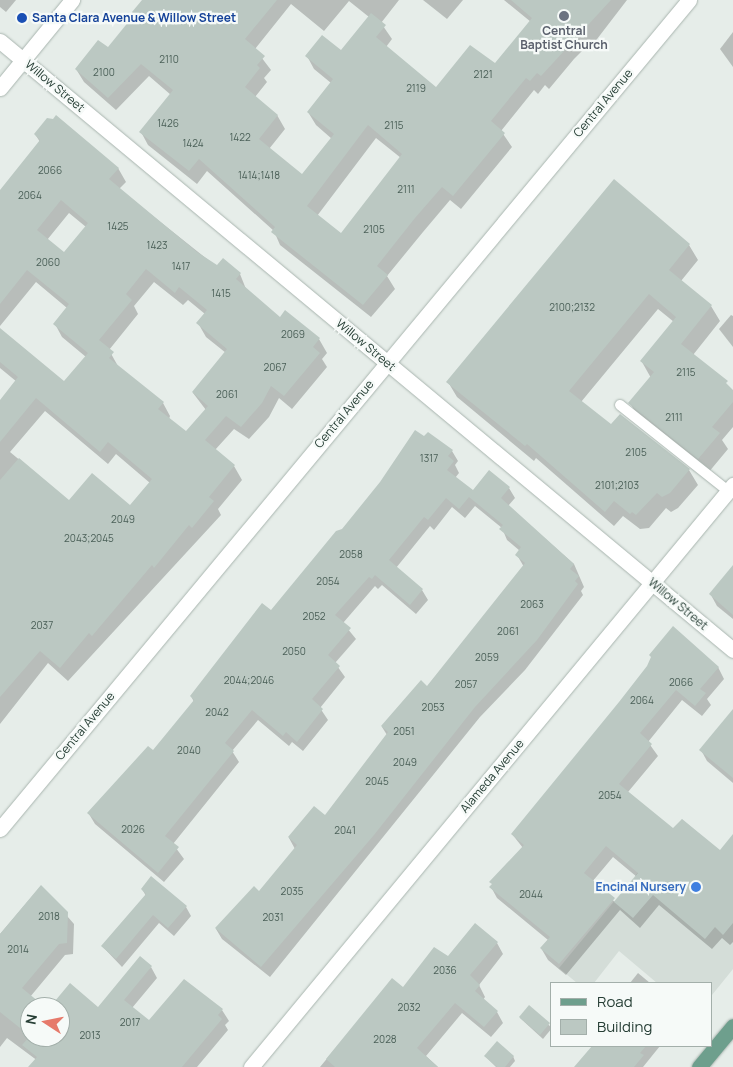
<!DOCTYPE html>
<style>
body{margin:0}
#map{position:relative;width:733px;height:1067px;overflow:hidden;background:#e6ede9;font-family:Manrope,sans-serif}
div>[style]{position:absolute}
.built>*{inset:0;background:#d4ddd8}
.shadow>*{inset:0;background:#0003}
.building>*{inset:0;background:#bbc8c2}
.roads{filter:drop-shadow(0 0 1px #a9b5af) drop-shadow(0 0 1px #a9b5af)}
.lane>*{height:10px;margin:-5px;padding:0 5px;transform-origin:5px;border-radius:5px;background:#fff}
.street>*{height:15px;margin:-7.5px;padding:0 7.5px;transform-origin:7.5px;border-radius:7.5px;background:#fff}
.secondary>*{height:15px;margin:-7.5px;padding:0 7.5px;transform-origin:7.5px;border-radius:7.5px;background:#fff}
.primary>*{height:15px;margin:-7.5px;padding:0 7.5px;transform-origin:7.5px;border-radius:7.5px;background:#6e9f8d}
.dots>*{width:14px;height:14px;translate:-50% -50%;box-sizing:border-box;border:2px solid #f6faf8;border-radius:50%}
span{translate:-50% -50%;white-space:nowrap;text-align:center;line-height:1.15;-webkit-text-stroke:4.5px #f6faf8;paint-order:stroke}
.number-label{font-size:10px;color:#4b6058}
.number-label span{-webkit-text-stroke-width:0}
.transit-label{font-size:12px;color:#164399;font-weight:700}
.left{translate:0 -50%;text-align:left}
.worship-label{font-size:12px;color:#5b616d;font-weight:700}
.street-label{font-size:12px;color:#263e35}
.shop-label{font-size:12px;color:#366cbe;font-weight:700}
.right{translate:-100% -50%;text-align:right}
.legend{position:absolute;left:550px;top:982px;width:162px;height:65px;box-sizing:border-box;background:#f6faf8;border:1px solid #a3afaa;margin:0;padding:6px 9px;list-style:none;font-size:15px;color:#263e35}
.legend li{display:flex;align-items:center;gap:10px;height:25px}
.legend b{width:25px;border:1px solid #a3afaa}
.north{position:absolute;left:20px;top:997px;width:50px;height:50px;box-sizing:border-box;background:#f6faf8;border:1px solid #a3afaa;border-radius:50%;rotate:281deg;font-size:14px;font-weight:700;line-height:20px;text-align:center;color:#263e35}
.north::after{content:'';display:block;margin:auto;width:18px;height:22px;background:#e67a6b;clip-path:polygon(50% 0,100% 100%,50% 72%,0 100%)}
</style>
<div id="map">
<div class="built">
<div style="clip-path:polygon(682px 819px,733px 863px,733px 969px,712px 995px,712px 983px,657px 983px,619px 951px,594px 983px,577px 983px,559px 968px)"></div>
</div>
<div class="shadow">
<div style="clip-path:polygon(0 0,16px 0,6px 12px,0 7px)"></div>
<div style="clip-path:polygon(evenodd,148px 0,399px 0,381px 23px,392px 39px,386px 47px,436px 88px,495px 65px,531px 22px,504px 0,627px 0,594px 43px,592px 41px,574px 59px,549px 89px,545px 85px,538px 94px,534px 90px,501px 131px,512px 147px,461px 209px,450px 200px,423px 232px,387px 276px,395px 289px,371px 317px,280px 245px,274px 231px,207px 171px,197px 184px,148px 145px,141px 132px,171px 95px,149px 76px,116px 110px,84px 82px,76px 69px,108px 49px,148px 0,349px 1px,369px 17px,341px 52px,307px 56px,314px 69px,331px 83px,308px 112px,316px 125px,332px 139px,302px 176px,269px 149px,285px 129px,277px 115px,255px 97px,267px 82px,264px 78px,271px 70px,255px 49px,291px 4px,324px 31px,349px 1px,148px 0,376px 138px,401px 158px,341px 235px,317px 216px,376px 138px)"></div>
<div style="clip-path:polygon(423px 0,463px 0,447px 19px)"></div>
<div style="clip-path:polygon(733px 32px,733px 67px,720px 49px)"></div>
<div style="clip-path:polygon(evenodd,35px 134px,118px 168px,126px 182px,119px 189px,217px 267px,223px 260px,240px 274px,246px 289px,280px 318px,319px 339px,327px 353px,322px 359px,327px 367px,292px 409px,279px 398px,269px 417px,249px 439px,234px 429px,215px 450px,234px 466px,242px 480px,218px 509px,221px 515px,68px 681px,48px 663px,0 724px,0 402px,17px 382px,0 368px,0 330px,64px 383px,86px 357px,62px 337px,55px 324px,67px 308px,36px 282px,0 326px,0 192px,40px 142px,35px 134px,69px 213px,86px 227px,65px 254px,47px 240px,69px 213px,35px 134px,154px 282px,183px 305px,188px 300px,205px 314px,198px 323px,206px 337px,226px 353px,193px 393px,206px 410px,186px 433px,169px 419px,170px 416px,163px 403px,119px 368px,109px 350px,138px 314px,134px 306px,154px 282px,35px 134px,45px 411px,108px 464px,116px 454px,150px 483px,131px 507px,70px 502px,10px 452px,45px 411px)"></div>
<div style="clip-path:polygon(614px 180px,689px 245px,698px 260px,681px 281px,711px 306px,720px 321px,693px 355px,733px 391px,733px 427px,722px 440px,728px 449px,708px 473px,639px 418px,630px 403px,651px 378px,642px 362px,674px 322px,658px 309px,581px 402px,612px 426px,689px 470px,698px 485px,678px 508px,671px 512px,666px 508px,649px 528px,640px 529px,623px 516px,614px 526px,536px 458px,534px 461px,457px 397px,448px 382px)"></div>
<div style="clip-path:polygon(731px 315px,733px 316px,733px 347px,719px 329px)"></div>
<div style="clip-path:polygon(424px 438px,452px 451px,458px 461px,455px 465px,459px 473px,455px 478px,473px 492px,509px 488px,515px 498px,508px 506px,574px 564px,584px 587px,581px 591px,583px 595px,525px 670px,480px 717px,270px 977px,222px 939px,216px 929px,259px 892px,295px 849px,289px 838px,325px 817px,387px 735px,382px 727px,427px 687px,524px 567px,517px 555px,520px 551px,507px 540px,502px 528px,475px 506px,465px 518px,452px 507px,434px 530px,430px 526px,396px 568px,422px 590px,428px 600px,416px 614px,382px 585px,378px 589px,375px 586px,343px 623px,356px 639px,335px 663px,345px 677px,320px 708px,328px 720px,303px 751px,292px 742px,289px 746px,258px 720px,232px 751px,239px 762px,173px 844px,184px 859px,164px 882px,95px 824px,89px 814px,153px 752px,194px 702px,191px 696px,271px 612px)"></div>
<div style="clip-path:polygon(733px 573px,733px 619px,717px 606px,711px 595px)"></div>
<div style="clip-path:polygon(evenodd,718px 667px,724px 679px,707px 699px,711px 705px,702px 716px,682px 700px,648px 742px,658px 756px,628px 792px,673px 830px,720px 852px,733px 836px,733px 942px,730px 945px,722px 938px,712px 949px,659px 905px,640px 928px,620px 910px,566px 975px,548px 960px,541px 948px,548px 940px,497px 898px,491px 887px,523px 848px,512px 834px,620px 703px,718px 667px,613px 857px,637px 877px,615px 902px,592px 882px,613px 857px)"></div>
<div style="clip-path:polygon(733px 711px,733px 783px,707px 761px,701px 750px)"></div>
<div style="clip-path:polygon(41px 886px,74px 924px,73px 954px,65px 955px,30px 997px,43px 1007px,30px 1007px,30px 1037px,60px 1037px,60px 1007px,52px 1007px,70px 985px,98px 1008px,151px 967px,157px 978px,132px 1008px,149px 1022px,222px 1010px,229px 1021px,225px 1025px,228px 1030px,197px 1067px,46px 1067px,7px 1038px,0 1047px,0 934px)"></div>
<div style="clip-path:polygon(142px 889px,186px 907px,191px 916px,174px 936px,159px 923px,122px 967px,102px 946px,146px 896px)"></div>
<div style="clip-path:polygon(475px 925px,497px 943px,503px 954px,479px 985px,485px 997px,483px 1000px,497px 1012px,503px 1023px,491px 1037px,462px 1013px,426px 1056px,438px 1067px,320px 1067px,392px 980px,403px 988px,448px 958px)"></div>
<div style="clip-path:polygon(638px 973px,650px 983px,630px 983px)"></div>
<div style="clip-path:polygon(529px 1007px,552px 1028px,543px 1039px,520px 1018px)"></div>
<div style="clip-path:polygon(595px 1046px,660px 1046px,643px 1067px,577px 1067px)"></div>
<div style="clip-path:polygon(513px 1056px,515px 1061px,510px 1067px,496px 1067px,486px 1057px)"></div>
</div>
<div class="building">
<div style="clip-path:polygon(evenodd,142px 0,277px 0,245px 39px,265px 56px,257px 65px,260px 68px,245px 87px,278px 115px,259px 139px,302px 174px,334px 134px,307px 112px,333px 79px,305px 56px,322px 35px,341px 50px,371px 13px,386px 25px,376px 37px,436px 87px,470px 45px,495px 63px,532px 18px,511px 0,611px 0,541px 76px,537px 73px,530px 81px,526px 78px,491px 121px,505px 133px,453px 196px,442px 187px,415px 218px,377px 266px,388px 275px,363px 305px,271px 232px,275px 227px,199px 159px,189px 171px,139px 132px,173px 90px,141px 64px,108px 98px,75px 69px,98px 40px,108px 47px,134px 15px,132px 12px,142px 0,368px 125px,402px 154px,341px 233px,307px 206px,368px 125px)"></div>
<div style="clip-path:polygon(evenodd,56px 115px,119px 168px,109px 179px,197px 252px,217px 265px,223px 258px,241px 273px,236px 279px,280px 317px,285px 310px,320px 338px,313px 347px,320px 353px,284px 396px,271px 386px,262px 403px,241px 427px,226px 416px,205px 440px,235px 465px,209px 497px,214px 501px,192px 528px,189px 525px,154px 568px,152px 565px,92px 636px,89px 633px,60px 668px,40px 651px,0 697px,0 480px,19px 458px,69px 500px,92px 473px,130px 505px,152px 479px,108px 442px,100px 452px,36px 398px,0 442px,0 400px,18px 377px,0 362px,0 328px,64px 381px,88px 353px,53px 324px,69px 304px,27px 270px,0 304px,0 190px,40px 140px,34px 134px,47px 118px,53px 119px,56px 115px,61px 200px,88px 223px,64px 252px,37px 230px,61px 200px,56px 115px,146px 269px,175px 293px,179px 287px,207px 310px,196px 323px,227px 349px,192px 392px,208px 406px,186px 431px,158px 409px,164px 402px,109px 358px,114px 352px,99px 340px,132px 300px,126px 294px,146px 269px)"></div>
<div style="clip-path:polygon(614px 179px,690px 244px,669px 270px,712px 305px,681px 344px,728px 381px,726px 383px,733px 390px,733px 402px,712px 427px,720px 433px,698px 459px,628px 403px,654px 372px,640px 361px,676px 317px,649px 294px,569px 391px,611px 424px,620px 414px,690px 469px,670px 493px,662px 497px,657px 493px,636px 515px,632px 512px,630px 514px,614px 501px,605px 512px,527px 444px,525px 446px,446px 382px)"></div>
<div style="clip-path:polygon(415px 430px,424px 436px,428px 432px,453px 450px,448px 456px,454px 461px,447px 470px,473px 490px,489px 470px,510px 487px,501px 498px,574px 564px,570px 569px,579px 576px,575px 581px,578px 584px,537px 640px,475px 707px,374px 835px,261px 967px,215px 928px,254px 886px,259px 891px,297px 845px,288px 837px,314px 806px,325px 815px,388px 732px,381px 726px,421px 680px,427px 686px,525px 563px,515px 555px,521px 547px,499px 529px,503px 525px,469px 497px,459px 509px,446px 498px,428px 520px,424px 517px,389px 560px,423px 589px,410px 605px,375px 575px,372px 579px,369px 577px,335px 615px,351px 628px,328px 655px,340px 666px,312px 699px,323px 709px,297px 742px,286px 732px,283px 736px,252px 710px,225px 743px,234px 751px,165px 836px,179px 847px,158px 873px,87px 813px,148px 746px,153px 750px,194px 700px,190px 696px,262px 603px,271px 610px,336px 531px,342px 529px,380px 482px)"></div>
<div style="clip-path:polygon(733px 565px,733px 615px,709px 594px)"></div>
<div style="clip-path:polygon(673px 626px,719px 667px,700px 689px,706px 693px,695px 706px,676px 690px,640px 733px,652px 744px,619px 784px,673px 828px,682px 819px,720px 850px,733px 834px,733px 923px,723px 935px,715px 927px,705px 939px,653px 895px,633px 918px,614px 902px,638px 873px,606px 846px,584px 873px,615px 898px,559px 964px,540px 948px,550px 937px,489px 887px,492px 884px,489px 882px,524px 845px,511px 834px,619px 702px,647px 666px,651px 657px,649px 655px)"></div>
<div style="clip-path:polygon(733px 709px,733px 778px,699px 750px)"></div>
<div style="clip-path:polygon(151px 876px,187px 906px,168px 928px,153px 915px,116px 959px,101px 946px,146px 894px,141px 889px)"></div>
<div style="clip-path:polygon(41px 885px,68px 912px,67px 943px,59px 944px,22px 988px,45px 1007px,30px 1007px,30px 1037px,60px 1037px,60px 1007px,50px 1007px,70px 983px,98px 1007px,140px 956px,152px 966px,124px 1000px,149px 1020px,184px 979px,223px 1009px,218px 1015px,222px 1019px,182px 1067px,28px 1067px,37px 1057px,22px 1045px,30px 1036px,0 1012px,0 934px)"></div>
<div style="clip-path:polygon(475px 923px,498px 942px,470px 975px,480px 985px,475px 991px,498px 1011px,484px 1027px,455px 1003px,417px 1048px,438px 1067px,335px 1067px,326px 1059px,392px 978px,403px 987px,434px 947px,448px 956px)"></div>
<div style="clip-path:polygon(529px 1005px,550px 1023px,540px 1035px,519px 1017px)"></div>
<div style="clip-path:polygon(497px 1041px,514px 1056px,505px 1067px,497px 1067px,484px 1056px)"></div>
<div style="clip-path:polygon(592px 1046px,646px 1046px,640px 1053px,644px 1055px,634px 1067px,574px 1067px)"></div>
</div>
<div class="roads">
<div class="lane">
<div style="left:620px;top:405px;width:138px;rotate:38.5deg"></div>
</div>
<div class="street">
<div style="left:0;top:41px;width:953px;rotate:39.72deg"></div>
<div style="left:251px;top:1067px;width:756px;rotate:-50.37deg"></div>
</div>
<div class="secondary">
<div style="left:0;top:88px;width:114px;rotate:-50.7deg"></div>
<div style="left:0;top:829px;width:1078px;rotate:-50.27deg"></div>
</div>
<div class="primary">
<div style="left:699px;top:1067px;width:53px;rotate:-50.3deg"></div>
</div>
</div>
<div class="dots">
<div style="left:564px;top:16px;background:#6b7280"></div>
<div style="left:22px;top:18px;background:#1a4fb4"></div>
<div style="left:696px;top:887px;background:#3f7fe0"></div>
</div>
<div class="number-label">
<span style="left:169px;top:60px">2110</span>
<span style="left:104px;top:73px">2100</span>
<span style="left:483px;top:75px">2121</span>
<span style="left:416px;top:89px">2119</span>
<span style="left:168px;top:124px">1426</span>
<span style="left:394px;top:126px">2115</span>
<span style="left:240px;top:138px">1422</span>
<span style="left:193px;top:144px">1424</span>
<span style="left:50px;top:171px">2066</span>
<span style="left:259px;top:176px">1414;1418</span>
<span style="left:406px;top:190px">2111</span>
<span style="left:30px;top:196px">2064</span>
<span style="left:118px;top:227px">1425</span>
<span style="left:374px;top:230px">2105</span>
<span style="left:157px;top:246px">1423</span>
<span style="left:48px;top:263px">2060</span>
<span style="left:181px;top:267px">1417</span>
<span style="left:221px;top:294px">1415</span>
<span style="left:572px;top:308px">2100;2132</span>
<span style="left:293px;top:335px">2069</span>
<span style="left:275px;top:368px">2067</span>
<span style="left:686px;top:373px">2115</span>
<span style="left:227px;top:395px">2061</span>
<span style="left:674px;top:418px">2111</span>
<span style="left:636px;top:453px">2105</span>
<span style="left:429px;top:459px">1317</span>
<span style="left:617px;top:486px">2101;2103</span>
<span style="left:123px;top:520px">2049</span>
<span style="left:89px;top:539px">2043;2045</span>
<span style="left:351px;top:555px">2058</span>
<span style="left:328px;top:582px">2054</span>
<span style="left:532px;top:605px">2063</span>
<span style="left:314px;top:617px">2052</span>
<span style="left:42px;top:626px">2037</span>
<span style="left:508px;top:632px">2061</span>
<span style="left:294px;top:652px">2050</span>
<span style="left:487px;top:658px">2059</span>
<span style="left:249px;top:681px">2044;2046</span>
<span style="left:681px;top:683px">2066</span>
<span style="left:466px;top:685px">2057</span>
<span style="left:642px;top:701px">2064</span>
<span style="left:433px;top:708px">2053</span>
<span style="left:217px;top:713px">2042</span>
<span style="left:404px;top:732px">2051</span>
<span style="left:189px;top:751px">2040</span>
<span style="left:405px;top:763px">2049</span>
<span style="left:377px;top:782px">2045</span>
<span style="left:610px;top:796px">2054</span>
<span style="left:133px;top:830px">2026</span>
<span style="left:345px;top:831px">2041</span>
<span style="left:292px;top:892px">2035</span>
<span style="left:531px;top:895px">2044</span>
<span style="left:49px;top:917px">2018</span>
<span style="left:273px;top:918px">2031</span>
<span style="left:18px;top:950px">2014</span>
<span style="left:445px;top:971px">2036</span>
<span style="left:409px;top:1008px">2032</span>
<span style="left:130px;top:1023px">2017</span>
<span style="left:90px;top:1036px">2013</span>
<span style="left:385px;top:1040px">2028</span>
</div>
<div class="transit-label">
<span class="left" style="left:32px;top:18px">Santa Clara Avenue &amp; Willow Street</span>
</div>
<div class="worship-label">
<span style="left:564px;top:38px">Central<br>Baptist Church</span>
</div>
<div class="street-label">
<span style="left:55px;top:86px;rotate:40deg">Willow Street</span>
<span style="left:603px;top:103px;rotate:-50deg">Central Avenue</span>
<span style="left:366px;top:345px;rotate:40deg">Willow Street</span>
<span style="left:344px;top:414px;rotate:-50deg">Central Avenue</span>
<span style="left:678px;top:604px;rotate:40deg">Willow Street</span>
<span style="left:85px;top:726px;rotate:-50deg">Central Avenue</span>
<span style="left:492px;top:776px;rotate:-50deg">Alameda Avenue</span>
</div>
<div class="shop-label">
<span class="right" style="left:686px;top:887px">Encinal Nursery</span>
</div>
<ul class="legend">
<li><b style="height:6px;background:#6e9f8d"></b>Road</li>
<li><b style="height:14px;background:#bbc8c2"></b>Building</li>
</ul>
<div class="north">N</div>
</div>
